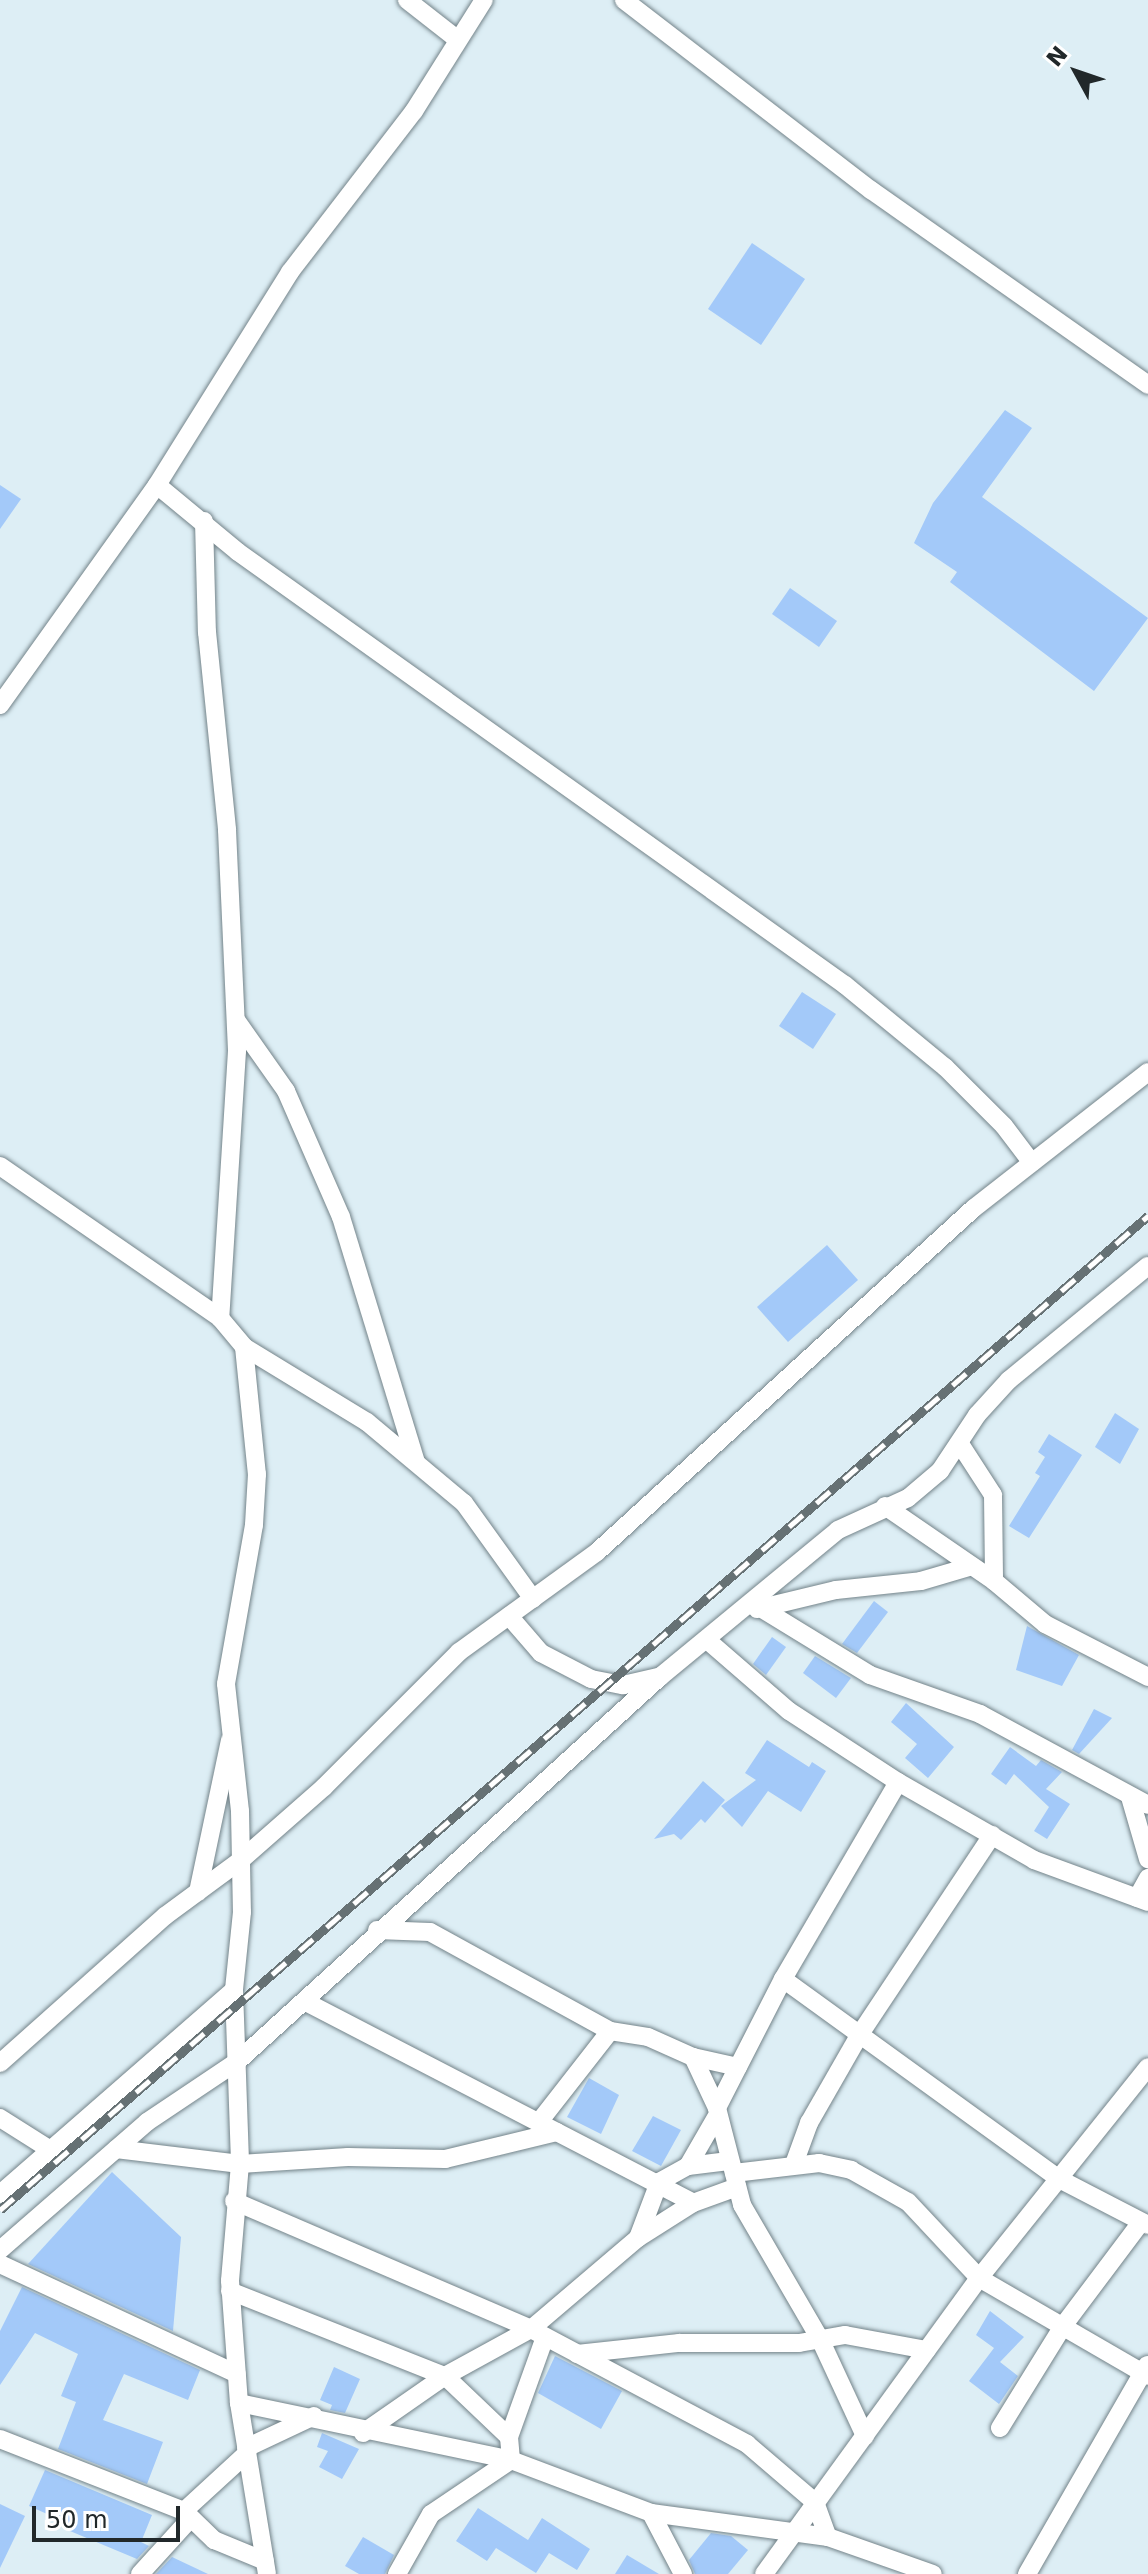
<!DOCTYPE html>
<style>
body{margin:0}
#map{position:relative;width:1148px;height:2574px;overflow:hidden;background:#ddeef5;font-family:"DejaVu Sans",sans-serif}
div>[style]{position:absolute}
.building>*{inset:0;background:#a3c9f9}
.roads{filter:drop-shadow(0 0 2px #738389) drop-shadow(0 0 2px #738389)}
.minor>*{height:18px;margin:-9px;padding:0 9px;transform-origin:9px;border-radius:9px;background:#fff}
.rail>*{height:9px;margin-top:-4.5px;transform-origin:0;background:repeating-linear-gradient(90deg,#fff 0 18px,#667174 0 36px);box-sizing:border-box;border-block:2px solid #667174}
span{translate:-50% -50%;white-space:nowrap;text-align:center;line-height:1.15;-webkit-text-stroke:8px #fff;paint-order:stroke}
.north{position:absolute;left:1036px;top:32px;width:80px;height:80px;-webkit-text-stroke:6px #fff;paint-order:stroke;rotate:310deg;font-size:22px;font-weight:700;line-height:32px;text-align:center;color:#21282a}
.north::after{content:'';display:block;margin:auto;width:28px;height:36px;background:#21282a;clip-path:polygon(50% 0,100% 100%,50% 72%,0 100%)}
.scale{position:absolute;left:32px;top:2506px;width:148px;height:36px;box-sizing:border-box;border:4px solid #21282a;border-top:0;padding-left:10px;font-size:24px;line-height:28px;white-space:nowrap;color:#21282a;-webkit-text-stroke:6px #fff;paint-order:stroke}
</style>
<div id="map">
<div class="building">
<div style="clip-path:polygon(752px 243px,805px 279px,761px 345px,708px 309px)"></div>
<div style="clip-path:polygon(1005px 410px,1032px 428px,982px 497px,1148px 618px,1094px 691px,950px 582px,957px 572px,914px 543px,933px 503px)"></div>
<div style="clip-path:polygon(0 485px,21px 499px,0 529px)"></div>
<div style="clip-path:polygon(790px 588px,837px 621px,819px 647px,772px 614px)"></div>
<div style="clip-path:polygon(802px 992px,836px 1014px,813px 1049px,779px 1026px)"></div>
<div style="clip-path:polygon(827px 1245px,858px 1280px,788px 1342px,757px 1307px)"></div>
<div style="clip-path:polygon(1115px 1413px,1139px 1429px,1120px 1464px,1095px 1447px)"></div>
<div style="clip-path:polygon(1049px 1434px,1082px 1455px,1029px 1538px,1009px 1526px,1040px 1476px,1035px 1473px,1045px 1457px,1038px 1452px)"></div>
<div style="clip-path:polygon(874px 1601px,888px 1612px,857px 1653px,842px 1644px)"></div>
<div style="clip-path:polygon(1027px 1626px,1079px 1655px,1062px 1686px,1016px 1670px)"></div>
<div style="clip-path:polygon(772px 1637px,786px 1647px,766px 1675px,753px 1664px)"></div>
<div style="clip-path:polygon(815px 1656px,851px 1678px,836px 1698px,803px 1673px)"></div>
<div style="clip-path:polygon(906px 1703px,954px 1747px,928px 1778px,905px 1758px,917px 1744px,891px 1722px)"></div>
<div style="clip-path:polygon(1094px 1709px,1112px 1718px,1079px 1754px,1072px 1750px)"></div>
<div style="clip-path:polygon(767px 1740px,809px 1767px,812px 1762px,826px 1771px,801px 1812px,768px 1791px,742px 1827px,721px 1806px,756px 1780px,745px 1773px)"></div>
<div style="clip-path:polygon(1010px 1747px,1036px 1766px,1041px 1760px,1062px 1772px,1046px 1789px,1070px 1804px,1047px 1839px,1034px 1831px,1049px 1807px,1014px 1774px,1006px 1785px,991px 1774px)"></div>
<div style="clip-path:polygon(703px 1781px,725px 1800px,705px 1823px,701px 1819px,681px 1840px,674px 1834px,654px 1839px)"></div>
<div style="clip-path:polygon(589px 2078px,619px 2095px,601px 2134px,567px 2117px)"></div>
<div style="clip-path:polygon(653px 2116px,681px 2130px,661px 2166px,632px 2151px)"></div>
<div style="clip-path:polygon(112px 2172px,181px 2237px,173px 2331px,28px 2264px)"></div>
<div style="clip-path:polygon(22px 2287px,200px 2370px,188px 2400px,124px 2374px,103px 2420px,163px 2442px,147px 2484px,58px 2449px,76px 2402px,61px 2396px,78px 2354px,35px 2333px,0 2385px,0 2331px)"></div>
<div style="clip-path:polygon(990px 2311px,1024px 2337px,1000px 2362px,1018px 2376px,999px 2404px,969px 2381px,994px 2348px,976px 2335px)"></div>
<div style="clip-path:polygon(555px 2356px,622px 2391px,601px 2429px,538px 2393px)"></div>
<div style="clip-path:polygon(334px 2367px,360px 2379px,345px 2413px,330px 2410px,332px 2405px,320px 2400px)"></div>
<div style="clip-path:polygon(322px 2433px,359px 2449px,342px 2479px,319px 2467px,328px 2451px,317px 2447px)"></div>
<div style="clip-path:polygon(45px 2470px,152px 2515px,141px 2542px,149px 2546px,137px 2559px,70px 2531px,72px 2525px,29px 2506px)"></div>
<div style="clip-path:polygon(0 2504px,25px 2516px,0 2568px)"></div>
<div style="clip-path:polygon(478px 2508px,528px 2540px,542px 2518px,590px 2549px,577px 2570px,549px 2553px,536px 2573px,496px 2548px,487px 2561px,456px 2541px)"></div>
<div style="clip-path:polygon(711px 2533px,731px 2536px,748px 2550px,728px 2574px,695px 2574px,689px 2560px)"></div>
<div style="clip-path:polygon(363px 2537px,394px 2555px,385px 2574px,359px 2574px,345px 2566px)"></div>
<div style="clip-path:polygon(627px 2555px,659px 2574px,615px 2574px)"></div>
<div style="clip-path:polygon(172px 2557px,208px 2574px,156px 2574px)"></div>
</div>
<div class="roads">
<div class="minor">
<div style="left:407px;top:0;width:63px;rotate:38deg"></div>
<div style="left:624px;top:0;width:312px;rotate:37.6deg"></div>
<div style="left:871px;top:190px;width:339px;rotate:35.1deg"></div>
<div style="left:157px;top:485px;width:105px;rotate:39.6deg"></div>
<div style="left:238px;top:552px;width:746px;rotate:35.5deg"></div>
<div style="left:845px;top:985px;width:129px;rotate:39.4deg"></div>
<div style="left:945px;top:1067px;width:83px;rotate:45deg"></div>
<div style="left:1004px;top:1126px;width:46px;rotate:52.9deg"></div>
<div style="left:204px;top:521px;width:111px;rotate:88.5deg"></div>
<div style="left:207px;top:632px;width:199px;rotate:84.2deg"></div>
<div style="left:227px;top:830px;width:221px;rotate:87.4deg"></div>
<div style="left:237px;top:1051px;width:268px;rotate:93.6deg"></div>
<div style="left:0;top:705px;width:270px;rotate:-54.5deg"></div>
<div style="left:157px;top:485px;width:251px;rotate:-58deg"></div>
<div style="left:290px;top:272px;width:203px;rotate:-52.4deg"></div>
<div style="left:414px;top:111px;width:131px;rotate:-57.8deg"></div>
<div style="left:236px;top:1020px;width:87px;rotate:54.8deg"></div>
<div style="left:286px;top:1091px;width:137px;rotate:66.4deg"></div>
<div style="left:341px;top:1217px;width:256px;rotate:73deg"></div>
<div style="left:0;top:1166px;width:267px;rotate:34.6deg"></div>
<div style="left:220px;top:1318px;width:38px;rotate:50deg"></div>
<div style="left:244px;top:1347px;width:144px;rotate:31.4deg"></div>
<div style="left:367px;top:1422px;width:126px;rotate:39.9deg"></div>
<div style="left:464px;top:1503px;width:118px;rotate:54.3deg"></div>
<div style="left:244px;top:1347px;width:128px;rotate:84.2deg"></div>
<div style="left:257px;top:1474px;width:51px;rotate:93.4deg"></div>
<div style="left:254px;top:1525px;width:161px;rotate:100deg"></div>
<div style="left:226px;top:1684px;width:128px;rotate:83.7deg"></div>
<div style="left:240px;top:1811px;width:101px;rotate:88.9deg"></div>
<div style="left:242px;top:1912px;width:78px;rotate:95.9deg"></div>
<div style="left:234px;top:1990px;width:174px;rotate:88deg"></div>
<div style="left:240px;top:2164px;width:117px;rotate:94.9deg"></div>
<div style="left:230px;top:2281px;width:122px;rotate:85.8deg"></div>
<div style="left:239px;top:2403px;width:173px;rotate:80.7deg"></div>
<div style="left:960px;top:1444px;width:61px;rotate:57.1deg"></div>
<div style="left:993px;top:1495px;width:86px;rotate:89.3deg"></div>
<div style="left:885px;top:1506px;width:132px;rotate:34.5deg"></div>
<div style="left:994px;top:1581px;width:67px;rotate:40.1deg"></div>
<div style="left:1045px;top:1624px;width:116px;rotate:27.2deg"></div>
<div style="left:757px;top:1609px;width:81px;rotate:-13.5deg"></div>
<div style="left:836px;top:1590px;width:85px;rotate:-6deg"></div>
<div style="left:921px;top:1581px;width:53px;rotate:-16.4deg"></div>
<div style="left:764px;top:1610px;width:124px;rotate:31.5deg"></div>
<div style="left:870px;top:1675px;width:117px;rotate:19.5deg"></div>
<div style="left:980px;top:1714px;width:191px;rotate:28.4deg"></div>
<div style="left:509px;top:1616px;width:49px;rotate:49.1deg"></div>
<div style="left:541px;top:1653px;width:56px;rotate:27.5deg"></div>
<div style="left:591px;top:1679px;width:33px;rotate:11deg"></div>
<div style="left:623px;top:1685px;width:39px;rotate:-13deg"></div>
<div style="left:707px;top:1640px;width:108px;rotate:40.9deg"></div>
<div style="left:789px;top:1711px;width:130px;rotate:33.1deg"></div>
<div style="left:898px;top:1782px;width:157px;rotate:29.8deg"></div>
<div style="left:1034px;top:1860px;width:121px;rotate:20.2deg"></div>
<div style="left:1130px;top:1797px;width:65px;rotate:73.8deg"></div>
<div style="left:198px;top:1892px;width:155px;rotate:-78.1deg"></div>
<div style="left:1137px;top:1898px;width:23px;rotate:-61deg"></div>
<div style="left:377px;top:1930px;width:53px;rotate:2.2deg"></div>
<div style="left:430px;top:1932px;width:205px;rotate:28.8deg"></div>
<div style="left:610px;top:2031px;width:38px;rotate:9deg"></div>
<div style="left:648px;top:2037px;width:49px;rotate:24deg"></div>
<div style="left:693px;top:2057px;width:46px;rotate:12.5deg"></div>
<div style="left:783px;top:1979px;width:341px;rotate:35.9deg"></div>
<div style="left:1059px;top:2179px;width:100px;rotate:27.3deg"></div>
<div style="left:304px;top:2001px;width:438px;rotate:27.4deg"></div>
<div style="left:693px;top:2057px;width:56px;rotate:64.8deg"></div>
<div style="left:717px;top:2108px;width:100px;rotate:75.5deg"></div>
<div style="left:742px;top:2205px;width:155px;rotate:59.8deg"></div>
<div style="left:820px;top:2339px;width:107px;rotate:65.1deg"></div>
<div style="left:0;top:2063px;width:221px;rotate:-41.7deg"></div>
<div style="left:165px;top:1916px;width:94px;rotate:-36.4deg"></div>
<div style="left:241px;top:1860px;width:111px;rotate:-41.3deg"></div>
<div style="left:324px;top:1787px;width:191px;rotate:-45deg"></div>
<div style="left:459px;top:1652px;width:170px;rotate:-35.9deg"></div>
<div style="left:597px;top:1552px;width:510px;rotate:-42.38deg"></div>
<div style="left:974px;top:1208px;width:221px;rotate:-38deg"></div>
<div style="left:717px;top:2108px;width:145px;rotate:-62.9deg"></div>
<div style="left:783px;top:1979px;width:228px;rotate:-59.7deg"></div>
<div style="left:0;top:2118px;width:58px;rotate:32.3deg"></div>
<div style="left:539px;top:2122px;width:115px;rotate:-52deg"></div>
<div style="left:116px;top:2149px;width:125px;rotate:6.9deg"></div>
<div style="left:240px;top:2164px;width:108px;rotate:-3.7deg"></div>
<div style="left:348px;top:2157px;width:97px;rotate:1.2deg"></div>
<div style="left:445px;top:2159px;width:115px;rotate:-13.6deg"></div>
<div style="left:794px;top:2164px;width:44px;rotate:-69.9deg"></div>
<div style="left:809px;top:2123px;width:103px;rotate:-60.2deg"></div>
<div style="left:860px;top:2034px;width:239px;rotate:-56.4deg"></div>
<div style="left:688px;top:2166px;width:60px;rotate:-60deg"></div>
<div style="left:734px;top:2173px;width:86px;rotate:-6.7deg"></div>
<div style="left:819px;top:2163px;width:33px;rotate:12deg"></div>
<div style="left:851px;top:2170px;width:65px;rotate:29.3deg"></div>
<div style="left:908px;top:2202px;width:104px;rotate:46.9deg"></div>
<div style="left:979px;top:2278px;width:195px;rotate:30.1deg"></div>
<div style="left:0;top:2194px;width:310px;rotate:-41.1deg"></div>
<div style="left:234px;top:2201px;width:323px;rotate:23.3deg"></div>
<div style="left:531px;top:2329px;width:245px;rotate:28deg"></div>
<div style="left:747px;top:2444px;width:89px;rotate:40.5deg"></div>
<div style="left:815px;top:2502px;width:37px;rotate:70deg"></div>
<div style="left:638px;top:2238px;width:60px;rotate:-69.4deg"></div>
<div style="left:659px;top:2182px;width:33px;rotate:-29deg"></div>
<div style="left:688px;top:2166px;width:41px;rotate:-7deg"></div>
<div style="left:0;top:2250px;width:195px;rotate:-41deg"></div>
<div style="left:147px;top:2122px;width:110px;rotate:-33.8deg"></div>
<div style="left:238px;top:2061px;width:572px;rotate:-42.31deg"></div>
<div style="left:661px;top:1676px;width:229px;rotate:-39.5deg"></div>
<div style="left:838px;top:1530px;width:77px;rotate:-24.6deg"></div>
<div style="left:908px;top:1498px;width:42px;rotate:-40.2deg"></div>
<div style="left:940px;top:1471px;width:67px;rotate:-56.5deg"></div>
<div style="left:977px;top:1415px;width:47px;rotate:-47.6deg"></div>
<div style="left:1009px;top:1380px;width:180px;rotate:-39.4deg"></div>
<div style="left:0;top:2264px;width:261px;rotate:24.9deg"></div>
<div style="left:230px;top:2291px;width:231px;rotate:21.6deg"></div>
<div style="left:445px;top:2376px;width:88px;rotate:43.6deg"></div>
<div style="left:577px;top:2354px;width:103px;rotate:-6.2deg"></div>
<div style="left:679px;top:2343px;width:120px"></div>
<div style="left:799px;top:2343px;width:47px;rotate:-9.9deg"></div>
<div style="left:845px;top:2335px;width:83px;rotate:10.4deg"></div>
<div style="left:239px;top:2403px;width:278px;rotate:11.8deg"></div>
<div style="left:511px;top:2460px;width:150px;rotate:20.7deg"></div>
<div style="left:651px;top:2513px;width:179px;rotate:7.7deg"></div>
<div style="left:828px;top:2537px;width:111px;rotate:19.4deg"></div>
<div style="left:1000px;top:2428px;width:120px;rotate:-58.3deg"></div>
<div style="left:1063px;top:2326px;width:130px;rotate:-53.1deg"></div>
<div style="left:363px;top:2433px;width:100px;rotate:-34.8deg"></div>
<div style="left:445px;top:2376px;width:98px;rotate:-28.7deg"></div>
<div style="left:531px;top:2329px;width:140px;rotate:-40.4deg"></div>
<div style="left:638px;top:2238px;width:65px;rotate:-32.5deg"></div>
<div style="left:693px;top:2203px;width:47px;rotate:-20deg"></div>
<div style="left:0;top:2439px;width:198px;rotate:21.4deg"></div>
<div style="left:184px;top:2511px;width:42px;rotate:44deg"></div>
<div style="left:214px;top:2540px;width:55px;rotate:22.4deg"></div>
<div style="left:246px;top:2448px;width:75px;rotate:-25.2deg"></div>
<div style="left:184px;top:2511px;width:86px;rotate:-42.6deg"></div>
<div style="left:651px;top:2513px;width:69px;rotate:62.3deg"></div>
<div style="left:140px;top:2574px;width:74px;rotate:-47.7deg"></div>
<div style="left:397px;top:2574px;width:69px;rotate:-60.5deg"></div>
<div style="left:431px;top:2514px;width:97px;rotate:-34deg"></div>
<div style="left:511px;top:2460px;width:23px;rotate:-95deg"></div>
<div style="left:509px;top:2437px;width:106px;rotate:-70.2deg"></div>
<div style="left:764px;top:2574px;width:366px;rotate:-54deg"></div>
<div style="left:979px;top:2278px;width:270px;rotate:-51.3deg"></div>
<div style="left:1027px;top:2574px;width:241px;rotate:-60.1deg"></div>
</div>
</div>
<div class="rail">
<div style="left:0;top:2210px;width:1519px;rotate:-40.89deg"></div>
</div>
<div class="north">N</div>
<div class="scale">50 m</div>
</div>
